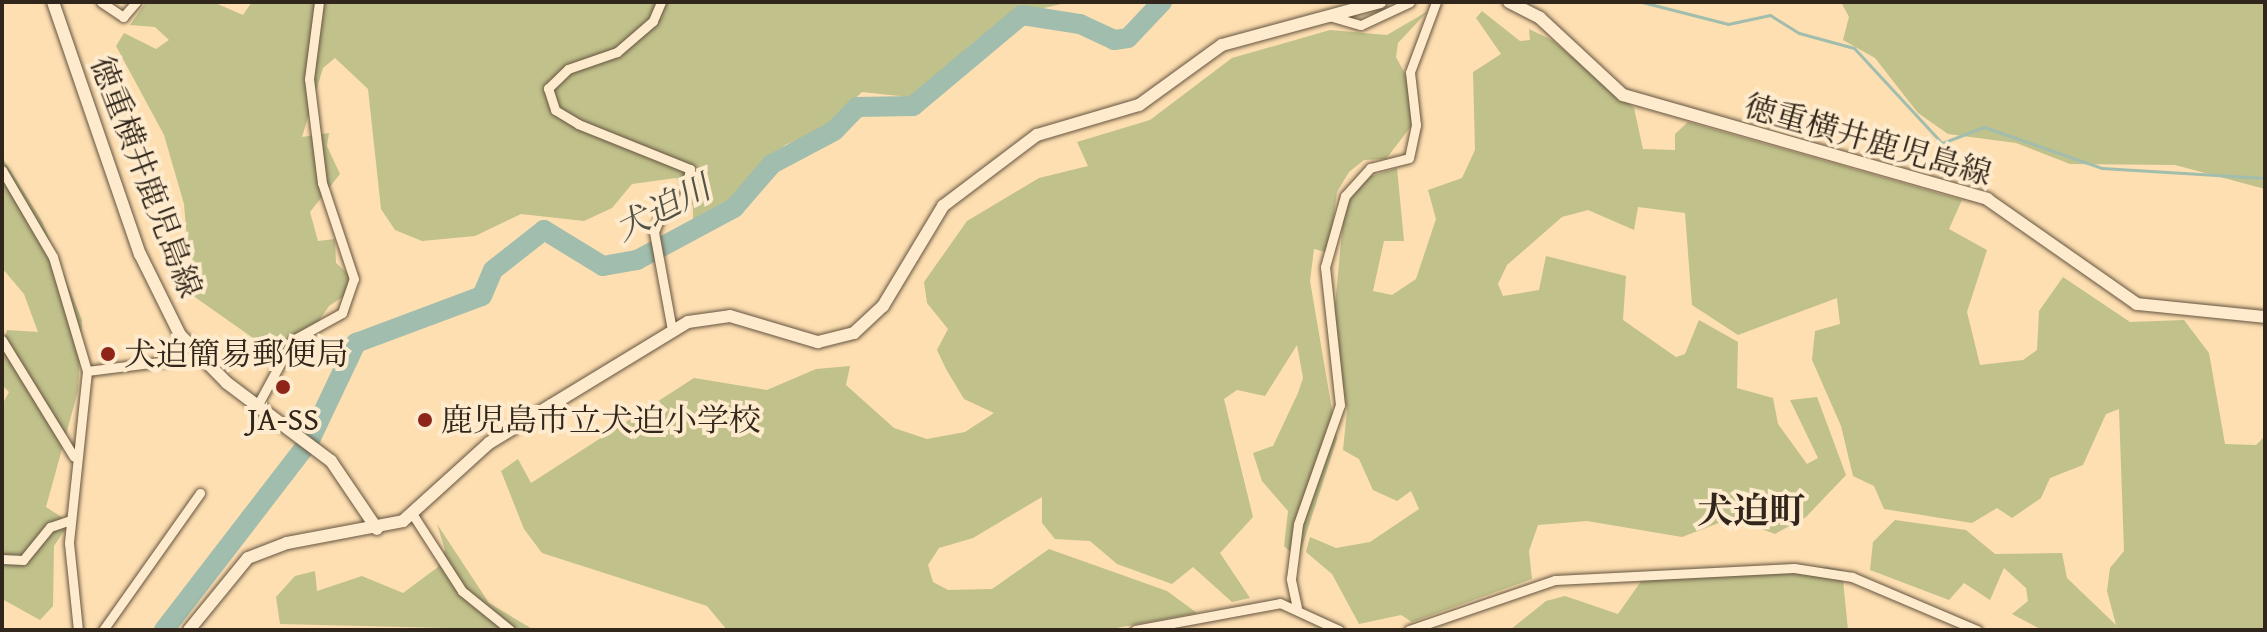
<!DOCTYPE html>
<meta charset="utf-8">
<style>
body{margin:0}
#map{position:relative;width:2267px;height:632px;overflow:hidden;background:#fedfb1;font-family:"Gentium Book Plus","Noto Serif JP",serif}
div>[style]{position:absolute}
.green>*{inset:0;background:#c1c18b}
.stream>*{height:3px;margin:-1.5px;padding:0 1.5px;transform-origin:1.5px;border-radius:1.5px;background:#a0bdad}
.river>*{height:20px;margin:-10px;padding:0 10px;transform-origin:10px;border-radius:10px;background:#a0bdad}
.roads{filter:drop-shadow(0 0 2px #645440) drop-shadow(0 0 2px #645440)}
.street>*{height:9px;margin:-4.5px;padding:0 4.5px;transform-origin:4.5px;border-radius:4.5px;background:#feeacc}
.secondary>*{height:12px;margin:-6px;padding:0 6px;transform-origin:6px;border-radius:6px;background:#feeacc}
.dots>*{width:22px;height:22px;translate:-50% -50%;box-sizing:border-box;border:4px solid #feeacc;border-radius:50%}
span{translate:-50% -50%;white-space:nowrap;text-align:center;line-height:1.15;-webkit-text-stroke:8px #feeacc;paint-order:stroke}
.street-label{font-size:32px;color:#30261b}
.poi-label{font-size:32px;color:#30261b}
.left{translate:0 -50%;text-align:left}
.water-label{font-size:34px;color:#525347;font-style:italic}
.quarter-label{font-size:36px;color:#30261b;font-weight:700}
.frame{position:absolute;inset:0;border:4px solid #30261b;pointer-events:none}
</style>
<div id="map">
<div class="green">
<div style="clip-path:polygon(146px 2px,213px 2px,243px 15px,252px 2px,1070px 2px,1044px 8px,909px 97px,862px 92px,824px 128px,785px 145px,734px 200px,693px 224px,693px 206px,676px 178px,632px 184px,612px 208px,584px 221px,521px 214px,475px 236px,422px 241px,395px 230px,381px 209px,368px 89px,335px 58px,323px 68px,302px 137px,329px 133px,327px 146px,340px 174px,310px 212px,318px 241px,335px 239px,336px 263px,349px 275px,347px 294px,329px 306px,295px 356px,253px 338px,192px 295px,184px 204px,164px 135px,116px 46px,124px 33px,156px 49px,169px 40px,155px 27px,130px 25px)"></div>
<div style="clip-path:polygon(1841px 2px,2265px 2px,2265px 189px,2175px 165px,2070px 164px,2016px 143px,1948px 134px,1918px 113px,1875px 58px,1843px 40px,1849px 17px)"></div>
<div style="clip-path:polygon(1428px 11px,1398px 43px,1396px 57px,1415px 92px,1412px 125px,1386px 159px,1364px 160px,1349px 172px,1337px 192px,1329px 253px,1314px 249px,1310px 281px,1337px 439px,1298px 559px,1284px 546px,1288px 511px,1262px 481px,1253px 453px,1273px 446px,1298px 393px,1303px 378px,1297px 345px,1265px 396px,1237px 390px,1224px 399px,1253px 517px,1220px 553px,1250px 598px,1232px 602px,1193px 567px,1172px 584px,1117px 564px,1090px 541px,1055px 539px,1042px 523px,1042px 497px,973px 538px,939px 548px,928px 565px,933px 582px,948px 590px,992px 589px,1049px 549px,1167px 591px,1197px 613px,1106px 630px,727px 630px,707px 606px,542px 553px,524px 529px,501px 471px,518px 459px,531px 483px,694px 378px,767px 390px,816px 369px,850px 366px,846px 385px,894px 428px,927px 439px,965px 432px,994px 413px,964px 399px,946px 369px,937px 350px,948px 329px,927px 303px,924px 282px,967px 221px,1039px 178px,1088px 166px,1077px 142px,1150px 120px,1232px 58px,1330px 30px,1387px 35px)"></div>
<div style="clip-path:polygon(1482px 11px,1520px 41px,1530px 40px,1529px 29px,1552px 40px,1634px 108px,1643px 149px,1675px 150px,1675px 134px,1688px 122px,1962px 200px,1949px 229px,1987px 250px,1967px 312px,1980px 365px,2023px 360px,2037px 350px,2039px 311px,2063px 277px,2130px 322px,2184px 320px,2209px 353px,2225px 444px,2256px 445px,2265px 436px,2265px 630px,2042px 630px,2012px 614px,2028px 601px,2026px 588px,2004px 568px,1990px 600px,1964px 583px,1949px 600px,1870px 570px,1873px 542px,1895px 520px,1966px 530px,1995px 554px,2062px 553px,2067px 578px,2116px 625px,2107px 591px,2110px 568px,2124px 551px,2119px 409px,2106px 414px,2083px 465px,2050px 478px,2041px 498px,2012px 518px,1997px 508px,1972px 523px,1884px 509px,1874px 486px,1853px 476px,1841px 426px,1812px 360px,1815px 331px,1840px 324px,1837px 298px,1738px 335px,1692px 305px,1685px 213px,1638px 207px,1634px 230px,1588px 210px,1562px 217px,1507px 265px,1498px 284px,1503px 296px,1539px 290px,1546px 256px,1626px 276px,1623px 320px,1676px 357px,1685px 354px,1699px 320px,1738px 342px,1737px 388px,1773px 398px,1778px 424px,1807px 464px,1818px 458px,1790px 400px,1817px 397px,1846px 475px,1806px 517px,1775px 534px,1732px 518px,1682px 537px,1587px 521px,1538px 525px,1529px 551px,1532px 579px,1412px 622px,1401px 615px,1359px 624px,1332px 574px,1306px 552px,1310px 537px,1336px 548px,1370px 542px,1419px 509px,1411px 491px,1397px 501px,1373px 490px,1359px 459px,1343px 450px,1347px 410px,1333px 327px,1344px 210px,1362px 179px,1397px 168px,1404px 241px,1384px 241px,1373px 291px,1392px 295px,1416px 279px,1436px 219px,1428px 190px,1462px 178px,1475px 150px,1473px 72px,1501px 54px,1476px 18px)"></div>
<div style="clip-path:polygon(2px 157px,42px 221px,82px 320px,78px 391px,46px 507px,63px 518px,64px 531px,54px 546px,53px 606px,40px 620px,2px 599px,2px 405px,9px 392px,2px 385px,2px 347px,7px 330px,38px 332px,24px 294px,2px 268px)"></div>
<div style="clip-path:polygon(437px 524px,489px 603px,534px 630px,280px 624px,276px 597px,295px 576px,315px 571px,317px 591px,362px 576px,403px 593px,438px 567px,445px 550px)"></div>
<div style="clip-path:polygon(1827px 567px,1842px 570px,1848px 630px,1510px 630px,1546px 601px,1565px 596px,1618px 614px,1642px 580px)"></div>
</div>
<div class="stream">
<div style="left:1146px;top:2px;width:11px;rotate:38deg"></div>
<div style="left:1642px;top:2px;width:89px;rotate:14.3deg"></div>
<div style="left:1728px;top:24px;width:43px;rotate:-12.1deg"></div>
<div style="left:1770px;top:15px;width:34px;rotate:32deg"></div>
<div style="left:1799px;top:33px;width:57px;rotate:15.3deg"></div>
<div style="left:1854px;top:48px;width:129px;rotate:47.2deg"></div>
<div style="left:1942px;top:143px;width:45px;rotate:-20.9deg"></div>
<div style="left:1984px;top:127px;width:125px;rotate:19.2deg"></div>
<div style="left:2102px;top:168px;width:163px;rotate:3.5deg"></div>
</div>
<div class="river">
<div style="left:164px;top:630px;width:237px;rotate:-52.4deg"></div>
<div style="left:309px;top:442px;width:110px;rotate:-64.6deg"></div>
<div style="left:356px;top:343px;width:134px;rotate:-20.5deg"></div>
<div style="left:482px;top:296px;width:28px;rotate:-67deg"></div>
<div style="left:493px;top:270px;width:65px;rotate:-38.1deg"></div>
<div style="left:544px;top:230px;width:69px;rotate:31.4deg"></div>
<div style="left:603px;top:266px;width:35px;rotate:-10deg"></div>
<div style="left:637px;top:260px;width:110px;rotate:-28.2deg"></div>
<div style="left:734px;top:208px;width:58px;rotate:-49.2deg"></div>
<div style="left:772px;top:164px;width:70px;rotate:-28deg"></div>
<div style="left:834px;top:131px;width:33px;rotate:-46deg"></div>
<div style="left:857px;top:107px;width:56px;rotate:-1deg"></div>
<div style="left:913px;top:106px;width:142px;rotate:-39.9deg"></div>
<div style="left:1022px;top:15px;width:59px;rotate:8.8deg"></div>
<div style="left:1080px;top:24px;width:38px;rotate:25deg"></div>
<div style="left:1114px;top:40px;width:14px;rotate:-8deg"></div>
<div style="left:1128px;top:38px;width:50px;rotate:-46.6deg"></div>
</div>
<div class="roads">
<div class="street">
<div style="left:101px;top:2px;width:27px;rotate:34deg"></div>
<div style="left:123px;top:17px;width:20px;rotate:-49deg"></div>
<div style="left:661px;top:2px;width:21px;rotate:113deg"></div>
<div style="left:653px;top:21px;width:48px;rotate:139.3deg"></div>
<div style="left:617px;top:52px;width:52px;rotate:160.9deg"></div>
<div style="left:568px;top:69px;width:28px;rotate:136deg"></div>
<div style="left:548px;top:88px;width:23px;rotate:72deg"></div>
<div style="left:555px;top:110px;width:27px;rotate:31deg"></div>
<div style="left:578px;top:124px;width:121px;rotate:21.9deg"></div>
<div style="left:690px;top:169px;width:34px;rotate:102deg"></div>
<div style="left:683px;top:202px;width:27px;rotate:147deg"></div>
<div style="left:660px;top:217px;width:16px;rotate:112deg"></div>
<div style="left:654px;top:232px;width:100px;rotate:79.6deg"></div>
<div style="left:1329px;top:16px;width:33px;rotate:16deg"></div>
<div style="left:1361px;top:25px;width:54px;rotate:-25.1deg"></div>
<div style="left:2px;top:170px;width:101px;rotate:59.6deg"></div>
<div style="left:53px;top:257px;width:119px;rotate:73.4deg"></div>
<div style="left:87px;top:371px;width:173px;rotate:96deg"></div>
<div style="left:69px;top:543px;width:87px;rotate:84.1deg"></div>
<div style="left:2px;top:340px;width:137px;rotate:58.4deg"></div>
<div style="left:87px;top:371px;width:114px;rotate:-7.1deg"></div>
<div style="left:257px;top:406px;width:75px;rotate:-61.4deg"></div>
<div style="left:293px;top:340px;width:56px;rotate:-28.9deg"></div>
<div style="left:342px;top:313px;width:36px;rotate:-71deg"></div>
<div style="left:354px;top:279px;width:101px;rotate:-108.4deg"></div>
<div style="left:322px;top:183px;width:105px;rotate:-97.1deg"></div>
<div style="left:309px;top:79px;width:78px;rotate:-82.6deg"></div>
<div style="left:413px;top:515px;width:90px;rotate:57.2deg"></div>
<div style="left:462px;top:591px;width:62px;rotate:39.1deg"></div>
<div style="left:2px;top:559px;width:21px;rotate:3deg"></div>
<div style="left:23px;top:560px;width:43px;rotate:-50.7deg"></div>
<div style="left:50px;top:527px;width:21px;rotate:-19deg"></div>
<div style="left:1297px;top:608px;width:30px;rotate:-102deg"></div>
<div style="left:1291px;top:579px;width:55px;rotate:-82.7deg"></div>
<div style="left:1298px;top:524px;width:126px;rotate:-70.6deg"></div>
<div style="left:1340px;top:405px;width:139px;rotate:-96.2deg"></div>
<div style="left:1325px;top:267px;width:74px;rotate:-74.3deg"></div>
<div style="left:1345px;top:196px;width:38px;rotate:-48deg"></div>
<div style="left:1370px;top:168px;width:40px;rotate:-14.4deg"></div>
<div style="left:1409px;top:158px;width:34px;rotate:-78deg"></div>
<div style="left:1416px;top:125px;width:53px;rotate:-96.5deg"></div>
<div style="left:1410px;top:72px;width:75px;rotate:-69.6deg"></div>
<div style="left:103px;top:630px;width:168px;rotate:-54.7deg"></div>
<div style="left:1135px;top:630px;width:147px;rotate:-10.5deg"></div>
<div style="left:1280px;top:603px;width:65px;rotate:24.6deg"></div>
<div style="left:1409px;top:630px;width:154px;rotate:-18.9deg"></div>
<div style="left:1555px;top:580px;width:239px;rotate:-2.9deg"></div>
<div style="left:1794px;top:568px;width:59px;rotate:8.8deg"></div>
<div style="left:1852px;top:577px;width:136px;rotate:23deg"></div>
</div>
<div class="secondary">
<div style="left:53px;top:2px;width:267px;rotate:71deg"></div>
<div style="left:140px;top:254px;width:90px;rotate:63.7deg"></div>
<div style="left:180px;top:335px;width:67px;rotate:45.6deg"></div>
<div style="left:227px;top:383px;width:130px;rotate:36.9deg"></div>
<div style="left:331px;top:461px;width:82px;rotate:55.9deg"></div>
<div style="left:1509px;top:2px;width:35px;rotate:27deg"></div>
<div style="left:1540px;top:18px;width:113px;rotate:42.9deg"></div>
<div style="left:1623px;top:95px;width:379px;rotate:15.9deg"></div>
<div style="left:1987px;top:199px;width:183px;rotate:35deg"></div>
<div style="left:2137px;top:304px;width:129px;rotate:5.8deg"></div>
<div style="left:189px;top:630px;width:93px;rotate:-50.7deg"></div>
<div style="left:248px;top:558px;width:42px;rotate:-21deg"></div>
<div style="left:287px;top:543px;width:118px;rotate:-10.7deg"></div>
<div style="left:403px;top:521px;width:116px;rotate:-42.2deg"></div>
<div style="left:489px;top:443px;width:233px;rotate:-31.3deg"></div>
<div style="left:688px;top:322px;width:42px;rotate:-8.1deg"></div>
<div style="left:730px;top:316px;width:92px;rotate:16.5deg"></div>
<div style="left:818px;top:342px;width:37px;rotate:-14deg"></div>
<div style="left:854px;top:333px;width:40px;rotate:-43deg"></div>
<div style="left:883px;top:306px;width:117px;rotate:-59deg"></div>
<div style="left:943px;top:206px;width:118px;rotate:-37.1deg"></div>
<div style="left:1037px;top:135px;width:106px;rotate:-16.4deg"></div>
<div style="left:1139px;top:105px;width:102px;rotate:-35.9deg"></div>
<div style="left:1222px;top:45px;width:164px;rotate:-15.2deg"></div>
</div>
</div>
<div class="dots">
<div style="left:108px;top:354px;background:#8f2418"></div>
<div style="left:283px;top:387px;background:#8f2418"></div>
<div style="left:425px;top:420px;background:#8f2418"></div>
</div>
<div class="street-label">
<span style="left:1868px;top:140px;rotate:16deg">徳重横井鹿児島線</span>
<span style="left:146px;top:177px;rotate:69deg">徳重横井鹿児島線</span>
</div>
<div class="poi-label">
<span class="left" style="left:124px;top:354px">犬迫簡易郵便局</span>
<span style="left:283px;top:419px">JA-SS</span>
<span class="left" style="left:441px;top:420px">鹿児島市立犬迫小学校</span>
</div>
<div class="water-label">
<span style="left:662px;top:207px;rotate:-27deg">犬迫川</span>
</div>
<div class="quarter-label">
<span style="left:1751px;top:510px">犬迫町</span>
</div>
<div class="frame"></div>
</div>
